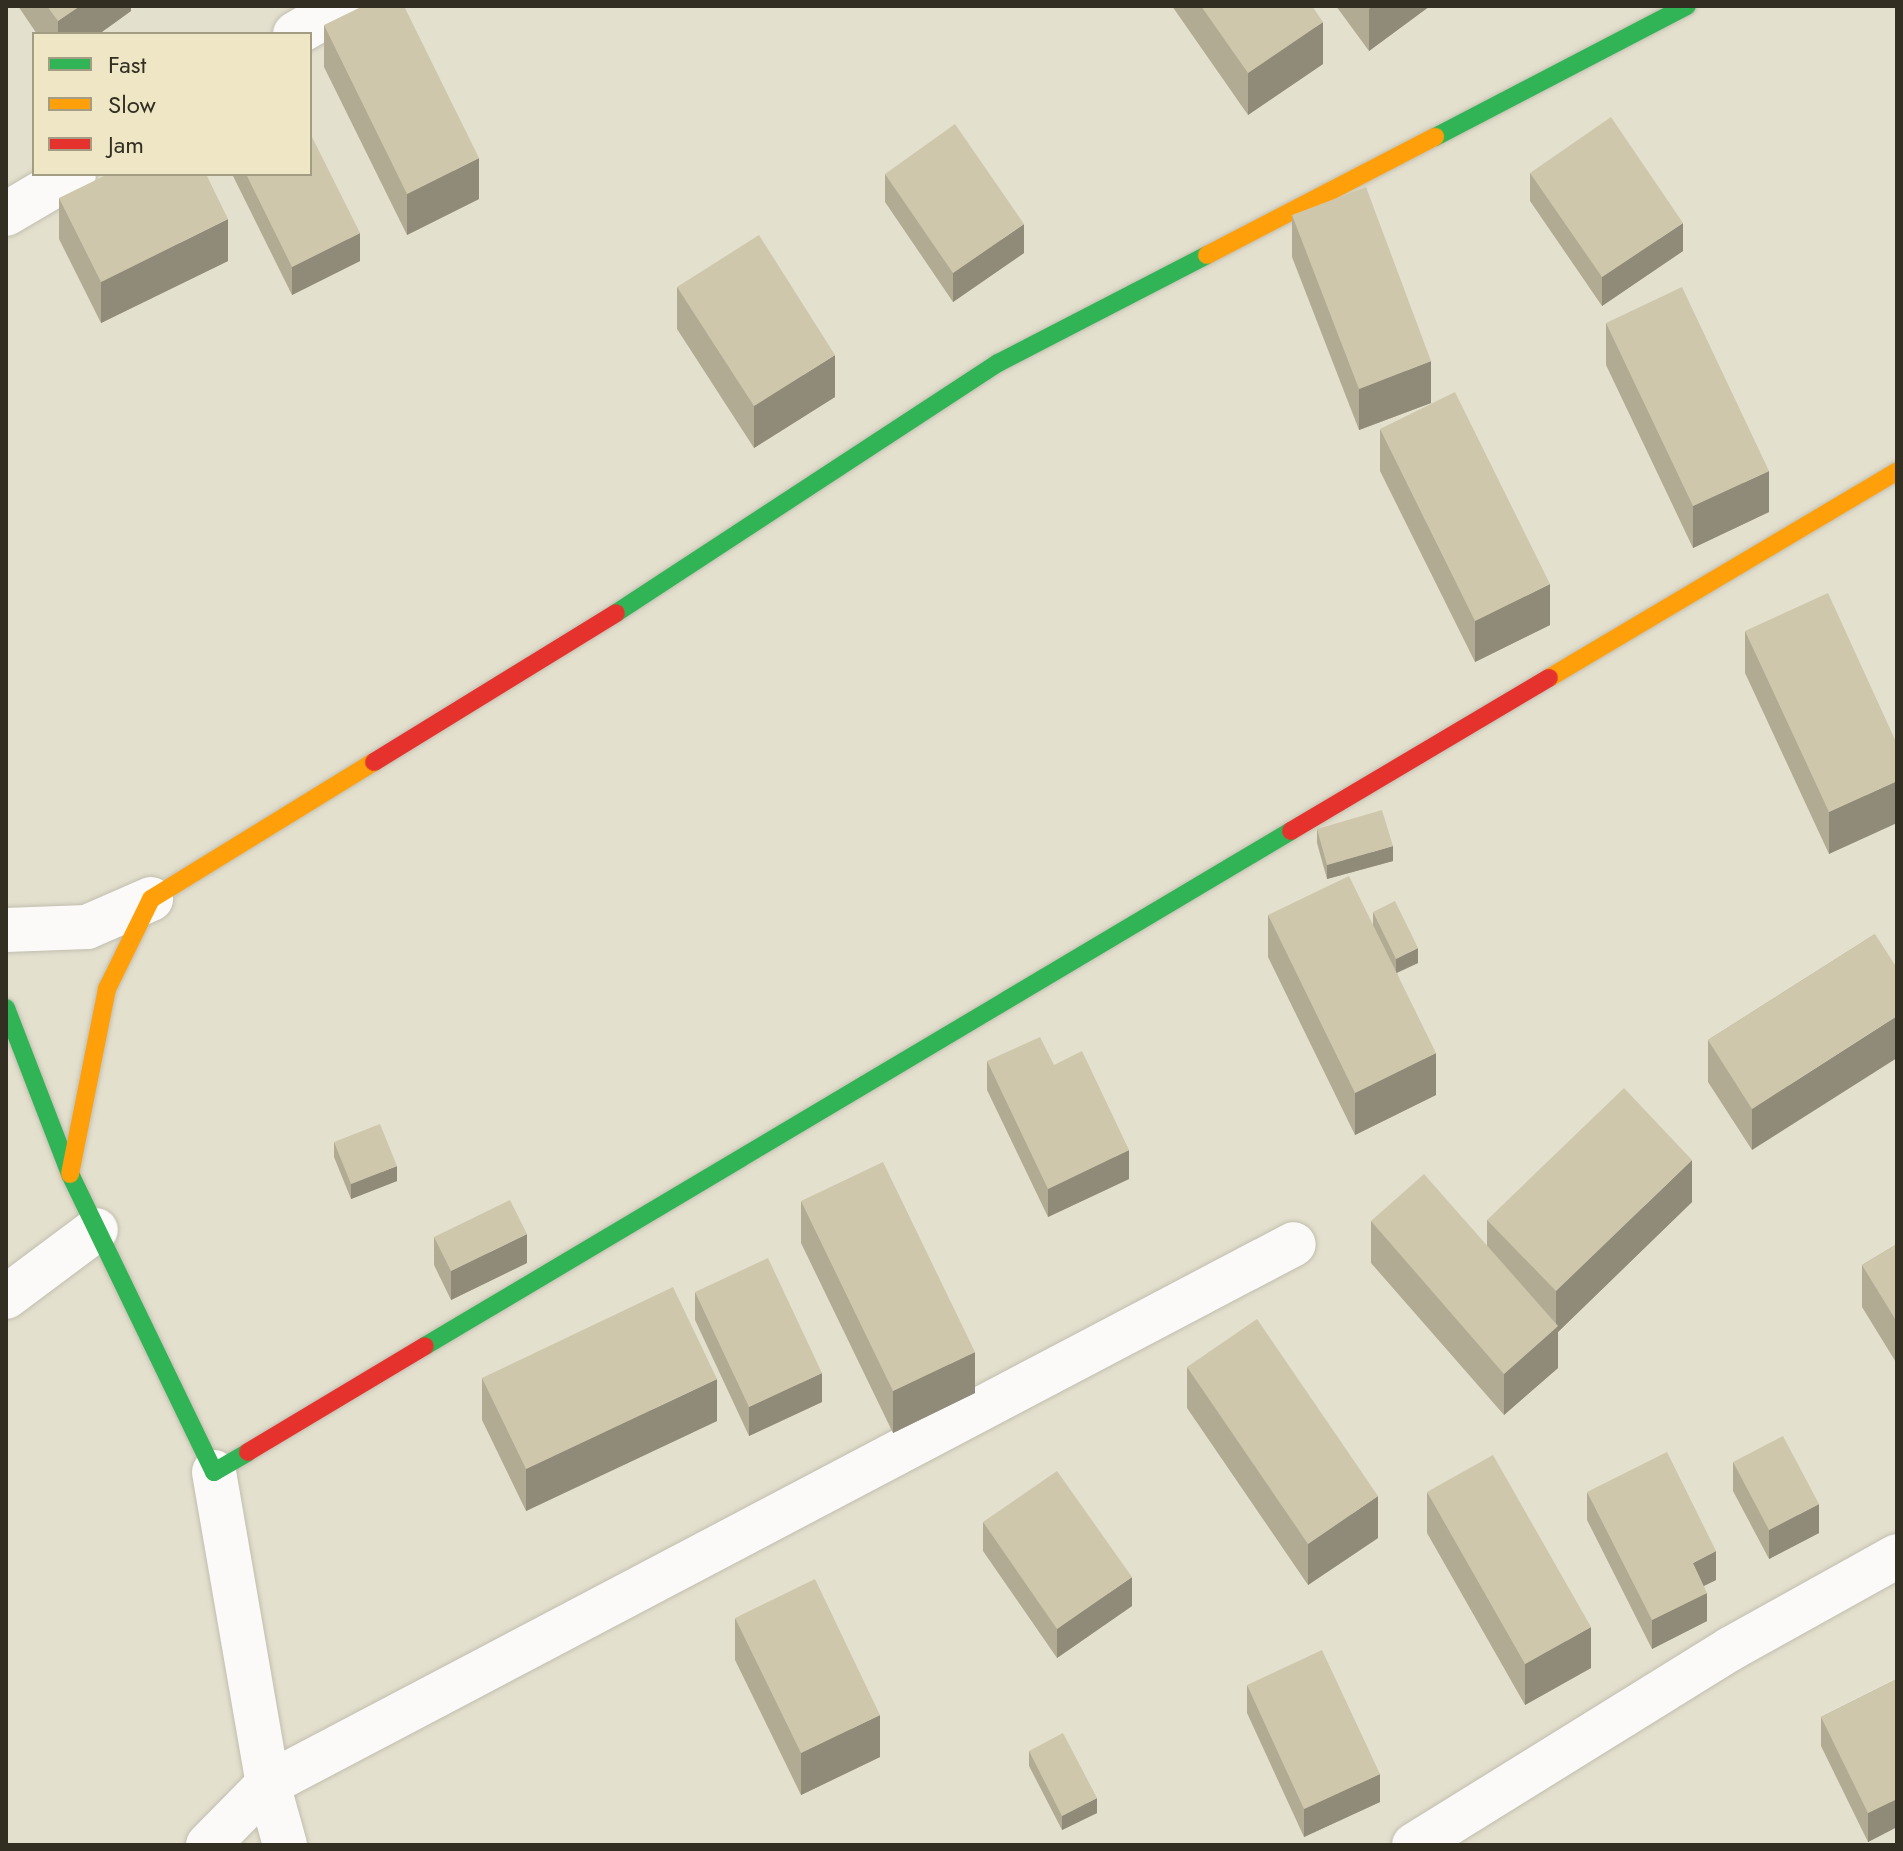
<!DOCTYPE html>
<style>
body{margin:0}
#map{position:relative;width:1903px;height:1851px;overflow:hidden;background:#e4e0ce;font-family:Jost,sans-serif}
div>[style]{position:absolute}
.roads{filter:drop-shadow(0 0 2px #c1beaf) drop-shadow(0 0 2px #c1beaf)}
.street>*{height:44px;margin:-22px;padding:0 22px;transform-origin:22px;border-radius:22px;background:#fbfaf8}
.fast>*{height:18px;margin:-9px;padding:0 9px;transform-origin:9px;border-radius:9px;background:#30b455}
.slow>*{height:18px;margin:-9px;padding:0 9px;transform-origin:9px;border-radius:9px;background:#ff9f0a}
.jam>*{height:18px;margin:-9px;padding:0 9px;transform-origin:9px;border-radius:9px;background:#e5322d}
.wall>*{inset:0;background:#b1ab94}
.shaded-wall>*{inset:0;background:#908b78}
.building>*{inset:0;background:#cec7ac}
span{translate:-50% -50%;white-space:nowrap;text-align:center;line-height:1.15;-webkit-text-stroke:6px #eee6c4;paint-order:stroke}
.frame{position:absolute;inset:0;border:8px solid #322f22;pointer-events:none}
.legend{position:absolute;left:32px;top:32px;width:280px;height:144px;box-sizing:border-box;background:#eee6c4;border:2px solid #a39d83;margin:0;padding:10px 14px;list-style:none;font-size:24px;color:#322f22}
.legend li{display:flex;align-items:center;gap:16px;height:40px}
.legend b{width:40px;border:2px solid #a39d83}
</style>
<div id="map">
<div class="roads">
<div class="street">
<div style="left:295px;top:34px;width:56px;rotate:-30.3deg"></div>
<div style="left:6px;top:214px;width:79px;rotate:-30.5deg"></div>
<div style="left:6px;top:930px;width:81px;rotate:-2.1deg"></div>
<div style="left:87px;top:927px;width:70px;rotate:-23.6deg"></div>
<div style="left:6px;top:1297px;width:112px;rotate:-36.7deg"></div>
<div style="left:214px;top:1472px;width:317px;rotate:80.2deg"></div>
<div style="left:268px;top:1784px;width:63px;rotate:74.4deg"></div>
<div style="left:208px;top:1845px;width:86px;rotate:-45.5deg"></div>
<div style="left:268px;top:1784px;width:1159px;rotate:-27.76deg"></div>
<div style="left:1414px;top:1845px;width:372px;rotate:-31.8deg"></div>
<div style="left:1730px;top:1649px;width:191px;rotate:-29.1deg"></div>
</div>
<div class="fast">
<div style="left:1435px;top:137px;width:284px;rotate:-27.5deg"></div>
<div style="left:616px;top:613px;width:457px;rotate:-33.2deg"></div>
<div style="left:998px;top:363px;width:235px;rotate:-27.3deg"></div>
<div style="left:6px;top:1008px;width:178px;rotate:68.9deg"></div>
<div style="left:70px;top:1174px;width:331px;rotate:64.2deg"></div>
<div style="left:214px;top:1472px;width:39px;rotate:-30deg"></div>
<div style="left:425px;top:1346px;width:1008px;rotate:-30.74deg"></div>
</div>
<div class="slow">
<div style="left:1207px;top:255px;width:257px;rotate:-27.4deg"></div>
<div style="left:1549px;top:678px;width:405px;rotate:-30.7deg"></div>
<div style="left:70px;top:1174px;width:189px;rotate:-78.7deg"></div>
<div style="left:107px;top:989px;width:100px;rotate:-63.9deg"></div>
<div style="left:151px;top:899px;width:262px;rotate:-31.6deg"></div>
</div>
<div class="jam">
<div style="left:374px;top:762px;width:284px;rotate:-31.6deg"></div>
<div style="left:1291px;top:831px;width:300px;rotate:-30.7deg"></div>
<div style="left:248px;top:1452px;width:206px;rotate:-30.9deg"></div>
</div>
</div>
<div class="wall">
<div style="clip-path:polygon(18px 6px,131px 6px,131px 11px,99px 34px,37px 34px)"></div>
<div style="clip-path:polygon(1172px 6px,1312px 6px,1323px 64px,1248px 115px)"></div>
<div style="clip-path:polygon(1336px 6px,1430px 6px,1369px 51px)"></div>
<div style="clip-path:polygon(324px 25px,479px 199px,407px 235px,324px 67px)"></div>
<div style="clip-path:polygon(1896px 48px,1897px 48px,1897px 78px,1896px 77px)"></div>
<div style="clip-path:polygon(1530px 173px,1683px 251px,1602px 306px,1530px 201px)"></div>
<div style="clip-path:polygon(232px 174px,310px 174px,360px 261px,292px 295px)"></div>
<div style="clip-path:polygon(885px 174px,1024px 253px,953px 302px,885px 202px)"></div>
<div style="clip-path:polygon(59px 198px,228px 261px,101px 323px,59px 239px)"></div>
<div style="clip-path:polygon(1292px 215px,1431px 403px,1359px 430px,1292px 257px)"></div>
<div style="clip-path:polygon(677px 287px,835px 397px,754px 448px,677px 329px)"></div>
<div style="clip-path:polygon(1606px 323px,1769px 512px,1693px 548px,1606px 365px)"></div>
<div style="clip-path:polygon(1380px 429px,1550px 625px,1475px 662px,1380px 471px)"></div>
<div style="clip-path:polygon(1745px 631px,1897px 744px,1829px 854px,1745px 673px)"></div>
<div style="clip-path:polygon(1317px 829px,1393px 861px,1327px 879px,1317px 843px)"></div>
<div style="clip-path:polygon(1373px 912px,1418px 963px,1397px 973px,1436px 1095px,1355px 1135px,1268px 957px,1268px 915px,1373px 925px)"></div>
<div style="clip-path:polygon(1875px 934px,1752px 1150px,1708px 1082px,1708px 1040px)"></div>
<div style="clip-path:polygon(987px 1061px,1054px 1065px,1129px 1179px,1048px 1217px,987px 1090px)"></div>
<div style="clip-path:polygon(334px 1142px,397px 1181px,351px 1199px,334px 1157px)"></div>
<div style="clip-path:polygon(801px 1201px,975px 1393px,893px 1433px,801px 1243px)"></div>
<div style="clip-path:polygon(1692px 1202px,1558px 1332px,1558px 1368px,1504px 1415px,1371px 1263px,1371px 1221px,1487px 1246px,1487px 1220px)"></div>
<div style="clip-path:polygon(434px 1237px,527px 1263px,451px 1300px,434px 1265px)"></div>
<div style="clip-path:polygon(1897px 1244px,1897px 1364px,1862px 1307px,1862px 1265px)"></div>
<div style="clip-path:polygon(695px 1292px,822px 1402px,749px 1436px,695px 1320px)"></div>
<div style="clip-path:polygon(1187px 1367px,1378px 1538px,1308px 1585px,1187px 1408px)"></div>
<div style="clip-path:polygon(482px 1378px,717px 1421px,526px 1511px,482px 1420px)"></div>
<div style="clip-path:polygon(1733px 1462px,1819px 1533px,1769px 1559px,1733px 1491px)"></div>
<div style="clip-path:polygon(1427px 1492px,1591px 1668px,1525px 1705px,1427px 1533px)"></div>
<div style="clip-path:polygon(1587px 1492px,1716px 1580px,1704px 1586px,1707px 1621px,1652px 1649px,1587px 1520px)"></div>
<div style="clip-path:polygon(983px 1522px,1132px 1606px,1057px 1658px,983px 1551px)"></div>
<div style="clip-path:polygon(735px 1618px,880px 1757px,801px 1795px,735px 1660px)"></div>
<div style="clip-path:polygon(1897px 1679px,1897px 1827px,1868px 1842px,1821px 1746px,1821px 1717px)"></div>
<div style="clip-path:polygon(1247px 1685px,1380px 1802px,1304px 1837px,1247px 1713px)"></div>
<div style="clip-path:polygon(1029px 1751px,1097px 1813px,1062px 1830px,1029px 1766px)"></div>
</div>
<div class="shaded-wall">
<div style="clip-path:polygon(80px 6px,131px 6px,131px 11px,99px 34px,58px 34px,58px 21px)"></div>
<div style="clip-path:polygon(1373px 6px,1430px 6px,1369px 51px,1369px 9px)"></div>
<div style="clip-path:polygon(1323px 22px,1323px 64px,1248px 115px,1248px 73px)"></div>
<div style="clip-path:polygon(479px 158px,479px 199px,407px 235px,407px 194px)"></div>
<div style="clip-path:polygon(228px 219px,228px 261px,101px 323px,101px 282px)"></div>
<div style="clip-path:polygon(1683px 223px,1683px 251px,1602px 306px,1602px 277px)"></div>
<div style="clip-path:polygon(1024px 224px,1024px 253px,953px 302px,953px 273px)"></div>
<div style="clip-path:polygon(360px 233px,360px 261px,292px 295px,292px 267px)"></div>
<div style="clip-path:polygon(835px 355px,835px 397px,754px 448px,754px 406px)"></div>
<div style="clip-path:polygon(1431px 361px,1431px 403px,1359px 430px,1359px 389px)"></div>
<div style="clip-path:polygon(1769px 471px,1769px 512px,1693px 548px,1693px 506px)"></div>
<div style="clip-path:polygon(1550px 584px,1550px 625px,1475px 662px,1475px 621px)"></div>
<div style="clip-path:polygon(1897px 781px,1897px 823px,1829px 854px,1829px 812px)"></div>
<div style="clip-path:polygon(1393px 846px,1393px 861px,1327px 879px,1327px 865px)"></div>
<div style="clip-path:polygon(1418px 948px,1418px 963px,1396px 973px,1396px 959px)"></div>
<div style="clip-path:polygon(1897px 1016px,1897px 1058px,1752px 1150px,1752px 1109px)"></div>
<div style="clip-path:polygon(1436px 1053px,1436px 1095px,1355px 1135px,1355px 1093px)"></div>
<div style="clip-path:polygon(1129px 1150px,1129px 1179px,1048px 1217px,1048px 1189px)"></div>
<div style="clip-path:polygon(1692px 1160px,1692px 1202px,1558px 1332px,1558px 1368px,1504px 1415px,1504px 1374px,1556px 1328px,1556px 1291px)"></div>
<div style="clip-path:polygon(397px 1166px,397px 1181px,351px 1199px,351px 1184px)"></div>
<div style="clip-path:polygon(527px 1234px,527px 1263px,451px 1300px,451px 1271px)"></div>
<div style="clip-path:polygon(975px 1352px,975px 1393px,893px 1433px,893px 1391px)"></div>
<div style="clip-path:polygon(822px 1373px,822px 1402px,749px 1436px,749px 1407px)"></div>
<div style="clip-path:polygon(717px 1379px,717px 1421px,526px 1511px,526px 1469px)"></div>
<div style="clip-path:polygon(1378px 1496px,1378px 1538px,1308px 1585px,1308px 1544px)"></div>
<div style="clip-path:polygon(1819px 1504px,1819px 1533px,1769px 1559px,1769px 1530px)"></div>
<div style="clip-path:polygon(1716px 1551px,1716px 1580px,1693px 1591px,1693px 1563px)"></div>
<div style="clip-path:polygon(1132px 1577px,1132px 1606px,1057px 1658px,1057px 1629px)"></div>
<div style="clip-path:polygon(1707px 1593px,1707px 1621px,1652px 1649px,1652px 1620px)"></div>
<div style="clip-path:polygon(1591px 1627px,1591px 1668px,1525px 1705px,1525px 1664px)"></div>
<div style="clip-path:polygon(880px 1715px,880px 1757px,801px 1795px,801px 1753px)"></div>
<div style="clip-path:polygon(1380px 1774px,1380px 1802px,1304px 1837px,1304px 1809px)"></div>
<div style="clip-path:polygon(1097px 1798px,1097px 1813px,1062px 1830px,1062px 1816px)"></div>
<div style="clip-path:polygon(1897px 1799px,1897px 1827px,1868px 1842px,1868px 1813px)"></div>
</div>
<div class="building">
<div style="clip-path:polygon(47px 6px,80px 6px,58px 21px)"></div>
<div style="clip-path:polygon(363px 6px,404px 6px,479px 158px,407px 194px,324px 25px)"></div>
<div style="clip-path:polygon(1201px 6px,1312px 6px,1323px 22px,1248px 73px)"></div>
<div style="clip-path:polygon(1611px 117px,1683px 223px,1602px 277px,1530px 173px)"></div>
<div style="clip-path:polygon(955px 124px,1024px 224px,953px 273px,885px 174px)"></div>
<div style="clip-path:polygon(310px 133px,360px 233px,292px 267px,246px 174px,310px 174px)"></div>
<div style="clip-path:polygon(108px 174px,206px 174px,228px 219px,101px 282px,59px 198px)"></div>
<div style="clip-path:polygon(1366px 187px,1431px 361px,1359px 389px,1292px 215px)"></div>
<div style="clip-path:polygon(759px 235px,835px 355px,754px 406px,677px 287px)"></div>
<div style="clip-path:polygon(1682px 287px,1769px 471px,1693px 506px,1606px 323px)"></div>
<div style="clip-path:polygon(1455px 392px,1550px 584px,1475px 621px,1380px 429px)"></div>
<div style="clip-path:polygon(1828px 593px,1897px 744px,1897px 781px,1829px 812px,1745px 631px)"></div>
<div style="clip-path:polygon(1382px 810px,1393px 846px,1327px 865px,1317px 829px)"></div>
<div style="clip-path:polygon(1349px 876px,1436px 1053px,1355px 1093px,1268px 915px)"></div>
<div style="clip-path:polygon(1395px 901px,1418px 948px,1396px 959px,1373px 912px)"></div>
<div style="clip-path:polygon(1875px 934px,1897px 968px,1897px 1016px,1752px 1109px,1708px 1040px)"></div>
<div style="clip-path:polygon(1040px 1037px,1054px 1065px,1082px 1051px,1129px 1150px,1048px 1189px,987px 1061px)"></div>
<div style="clip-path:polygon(1624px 1088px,1692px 1160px,1556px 1291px,1487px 1220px)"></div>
<div style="clip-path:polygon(380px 1124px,397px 1166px,351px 1184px,334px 1142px)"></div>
<div style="clip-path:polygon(883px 1162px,975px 1352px,893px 1391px,801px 1201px)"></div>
<div style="clip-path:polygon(1424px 1174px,1558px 1326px,1504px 1374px,1371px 1221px)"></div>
<div style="clip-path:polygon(510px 1200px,527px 1234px,451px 1271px,434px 1237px)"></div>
<div style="clip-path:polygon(1897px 1244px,1897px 1322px,1862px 1265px)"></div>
<div style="clip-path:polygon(768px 1258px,822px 1373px,749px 1407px,695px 1292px)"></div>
<div style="clip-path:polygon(673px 1287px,717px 1379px,526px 1469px,482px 1378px)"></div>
<div style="clip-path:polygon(1257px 1319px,1378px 1496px,1308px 1544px,1187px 1367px)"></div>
<div style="clip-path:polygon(1783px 1436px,1819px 1504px,1769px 1530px,1733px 1462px)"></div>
<div style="clip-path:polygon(1667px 1452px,1716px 1551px,1693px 1563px,1707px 1593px,1652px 1620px,1587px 1492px)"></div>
<div style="clip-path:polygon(1493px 1455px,1591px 1627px,1525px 1664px,1427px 1492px)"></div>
<div style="clip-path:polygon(1057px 1471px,1132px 1577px,1057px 1629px,983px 1522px)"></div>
<div style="clip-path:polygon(815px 1579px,880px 1715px,801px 1753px,735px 1618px)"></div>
<div style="clip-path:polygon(1322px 1650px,1380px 1774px,1304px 1809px,1247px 1685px)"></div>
<div style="clip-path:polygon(1897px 1679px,1897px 1799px,1868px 1813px,1821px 1717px)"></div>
<div style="clip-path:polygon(1063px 1733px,1097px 1798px,1062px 1816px,1029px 1751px)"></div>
</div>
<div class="frame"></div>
<ul class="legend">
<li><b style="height:10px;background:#30b455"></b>Fast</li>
<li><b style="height:10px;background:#ff9f0a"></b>Slow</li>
<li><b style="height:10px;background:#e5322d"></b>Jam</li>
</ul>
</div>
